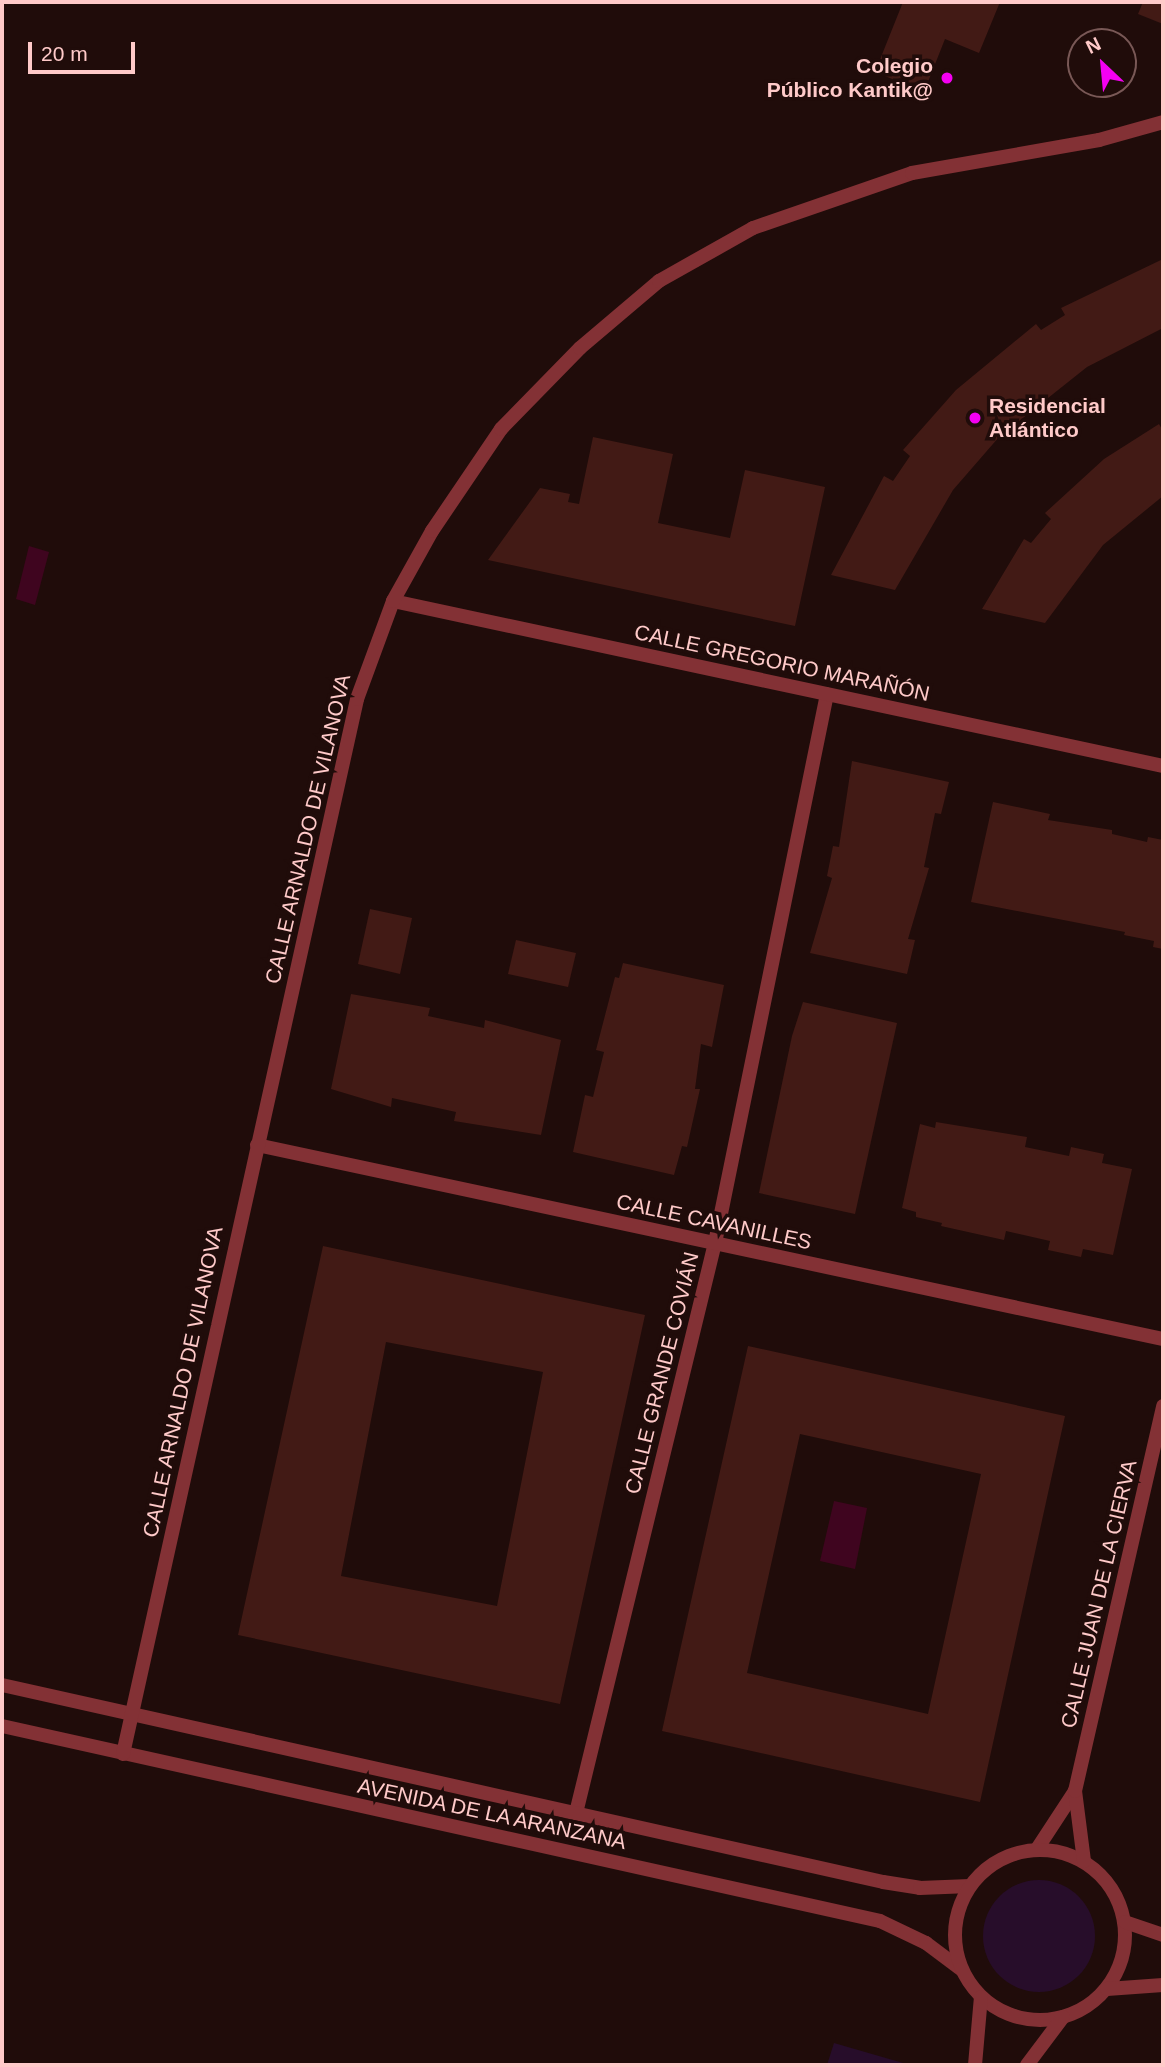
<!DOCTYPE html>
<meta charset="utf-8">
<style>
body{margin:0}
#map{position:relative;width:1165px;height:2067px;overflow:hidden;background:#200c0a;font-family:Helvetica,sans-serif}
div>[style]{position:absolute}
.green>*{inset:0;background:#270d2a}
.round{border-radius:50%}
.water>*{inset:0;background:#3f051f}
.building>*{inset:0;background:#421a15}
.pedestrian>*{height:14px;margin:-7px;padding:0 7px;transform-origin:7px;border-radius:7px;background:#833135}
.minor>*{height:14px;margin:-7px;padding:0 7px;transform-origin:7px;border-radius:7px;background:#833135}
.minor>.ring{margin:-7px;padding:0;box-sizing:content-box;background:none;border:14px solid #833135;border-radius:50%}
.dots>*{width:19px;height:19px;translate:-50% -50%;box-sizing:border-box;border:4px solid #200c0a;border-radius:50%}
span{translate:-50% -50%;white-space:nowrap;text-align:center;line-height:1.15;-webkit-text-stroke:7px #200c0a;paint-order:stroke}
.poi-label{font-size:21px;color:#ffcac9;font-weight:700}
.right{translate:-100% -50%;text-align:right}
.left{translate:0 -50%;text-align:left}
.street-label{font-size:21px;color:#ffcac9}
.frame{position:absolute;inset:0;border:4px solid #ffcac9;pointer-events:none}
.north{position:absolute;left:1067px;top:28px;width:70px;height:70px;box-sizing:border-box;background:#200c0a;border:2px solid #795856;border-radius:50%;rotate:334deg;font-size:19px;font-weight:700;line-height:28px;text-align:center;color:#ffcac9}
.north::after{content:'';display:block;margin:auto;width:24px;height:32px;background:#f400f2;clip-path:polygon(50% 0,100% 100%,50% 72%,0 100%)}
.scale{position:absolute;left:28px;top:42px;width:107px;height:32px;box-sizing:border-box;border:4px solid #ffcac9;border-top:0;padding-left:9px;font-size:21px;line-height:24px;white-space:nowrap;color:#ffcac9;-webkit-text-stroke:5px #200c0a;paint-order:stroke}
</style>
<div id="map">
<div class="green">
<div class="round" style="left:983px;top:1880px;width:112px;height:112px"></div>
<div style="clip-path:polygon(834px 2043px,910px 2065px,827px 2065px)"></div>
</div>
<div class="water">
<div style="clip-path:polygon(29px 546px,49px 552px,35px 605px,16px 599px)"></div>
<div style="clip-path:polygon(834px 1501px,867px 1508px,855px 1569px,820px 1561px)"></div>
</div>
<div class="building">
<div style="clip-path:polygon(903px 2px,1000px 2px,979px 53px,945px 39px,924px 92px,875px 72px)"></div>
<div style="clip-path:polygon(1143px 2px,1163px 2px,1163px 24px,1138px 14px)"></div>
<div style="clip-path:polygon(1163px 259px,1163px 328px,1087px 367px,999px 437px,953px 490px,895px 590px,831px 575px,884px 476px,893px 481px,910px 456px,903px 450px,956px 390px,1036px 324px,1041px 330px,1065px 315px,1061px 308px)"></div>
<div style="clip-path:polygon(1159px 424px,1163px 431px,1163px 496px,1103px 545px,1045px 623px,982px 609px,1024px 539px,1031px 543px,1051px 519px,1045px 513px,1104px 459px)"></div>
<div style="clip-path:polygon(593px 437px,673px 454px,658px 523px,730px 538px,745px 470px,825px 487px,795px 626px,488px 560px,540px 488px,570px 494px,568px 502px,579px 504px)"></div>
<div style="clip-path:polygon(852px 761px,949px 782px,941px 814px,935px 813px,924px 867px,929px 868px,908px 939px,915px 940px,907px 974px,810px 953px,832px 878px,827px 876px,833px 846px,839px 847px)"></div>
<div style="clip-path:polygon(993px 802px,1050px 814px,1048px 820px,1112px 830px,1112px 834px,1147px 842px,1148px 837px,1163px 840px,1163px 949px,1153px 947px,1154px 941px,1124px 935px,1125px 932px,971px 902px)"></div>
<div style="clip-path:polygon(370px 909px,412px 918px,400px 974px,358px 964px)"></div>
<div style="clip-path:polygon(516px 940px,576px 953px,568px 987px,508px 974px)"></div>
<div style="clip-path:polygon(623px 963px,724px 985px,712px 1047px,701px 1044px,695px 1089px,700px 1089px,687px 1147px,682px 1146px,674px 1175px,573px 1152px,585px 1095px,593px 1097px,604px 1052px,596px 1050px,615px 977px,619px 978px)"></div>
<div style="clip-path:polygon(351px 994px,430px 1008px,428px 1016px,484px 1028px,485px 1020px,561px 1040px,541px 1135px,454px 1121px,456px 1112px,392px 1098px,391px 1107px,331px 1089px)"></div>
<div style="clip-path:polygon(803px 1002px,897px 1023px,855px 1214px,759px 1193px,792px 1036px)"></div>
<div style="clip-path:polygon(936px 1122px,1027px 1137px,1025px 1147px,1069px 1156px,1071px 1147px,1104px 1154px,1102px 1163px,1132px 1169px,1113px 1255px,1083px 1249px,1081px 1257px,1048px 1250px,1050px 1241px,1006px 1231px,1004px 1240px,941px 1226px,942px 1223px,916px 1217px,916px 1212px,902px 1208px,920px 1124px,935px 1128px)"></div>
<div style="clip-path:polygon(evenodd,323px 1246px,645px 1315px,560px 1704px,238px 1635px,323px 1246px,386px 1342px,543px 1372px,497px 1606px,341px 1576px,386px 1342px)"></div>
<div style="clip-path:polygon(evenodd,748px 1346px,1065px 1416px,980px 1802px,662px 1731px,748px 1346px,800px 1434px,981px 1474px,928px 1714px,747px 1673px,800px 1434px)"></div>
</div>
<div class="pedestrian">
<div style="left:576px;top:1813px;width:587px;rotate:-76.3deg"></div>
<div style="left:715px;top:1243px;width:560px;rotate:-78.47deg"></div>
</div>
<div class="minor">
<div style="left:393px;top:601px;width:787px;rotate:12.09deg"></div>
<div style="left:257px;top:1145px;width:927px;rotate:12.09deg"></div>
<div style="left:2px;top:1685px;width:903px;rotate:12.6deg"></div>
<div style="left:883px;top:1882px;width:37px;rotate:9deg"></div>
<div style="left:920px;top:1888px;width:50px;rotate:-2.3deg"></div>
<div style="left:2px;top:1726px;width:899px;rotate:12.52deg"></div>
<div style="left:880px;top:1921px;width:51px;rotate:25.6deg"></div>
<div style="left:926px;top:1943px;width:45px;rotate:36.9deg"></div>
<div style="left:123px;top:1754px;width:1081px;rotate:-77.49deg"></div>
<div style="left:357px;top:699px;width:104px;rotate:-69.8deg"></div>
<div style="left:393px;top:601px;width:80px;rotate:-60.9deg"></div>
<div style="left:432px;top:531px;width:123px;rotate:-55.9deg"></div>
<div style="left:501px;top:429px;width:113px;rotate:-45.7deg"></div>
<div style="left:580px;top:348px;width:104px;rotate:-40.3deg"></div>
<div style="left:659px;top:281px;width:108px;rotate:-29.4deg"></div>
<div style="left:753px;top:228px;width:168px;rotate:-19.1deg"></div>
<div style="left:912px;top:173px;width:190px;rotate:-10deg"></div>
<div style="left:1099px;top:140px;width:66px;rotate:-15.7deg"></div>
<div style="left:1037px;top:1849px;width:69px;rotate:-56.8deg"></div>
<div class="ring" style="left:955px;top:1850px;width:156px;height:156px"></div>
<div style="left:1084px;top:1861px;width:71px;rotate:-97.3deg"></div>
<div style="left:1075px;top:1791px;width:395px;rotate:-77.1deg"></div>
<div style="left:1125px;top:1922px;width:40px;rotate:18.9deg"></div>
<div style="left:1107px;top:1989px;width:56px;rotate:-4.1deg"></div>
<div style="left:975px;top:2065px;width:68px;rotate:-85deg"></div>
<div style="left:1027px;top:2065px;width:60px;rotate:-53.1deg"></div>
</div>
<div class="dots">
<div style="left:947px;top:78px;background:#f400f2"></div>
<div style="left:975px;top:418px;background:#f400f2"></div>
</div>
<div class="poi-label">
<span class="right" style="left:933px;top:78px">Colegio<br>Público Kantik@</span>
<span class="left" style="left:989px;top:418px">Residencial<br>Atlántico</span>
</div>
<div class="street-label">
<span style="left:782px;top:663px;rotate:12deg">CALLE GREGORIO MARAÑÓN</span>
<span style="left:308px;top:829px;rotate:-77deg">CALLE ARNALDO DE VILANOVA</span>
<span style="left:714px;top:1222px;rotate:12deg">CALLE CAVANILLES</span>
<span style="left:662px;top:1373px;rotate:-76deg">CALLE GRANDE COVIÁN</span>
<span style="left:183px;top:1382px;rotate:-78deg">CALLE ARNALDO DE VILANOVA</span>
<span style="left:1099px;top:1594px;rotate:-77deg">CALLE JUAN DE LA CIERVA</span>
<span style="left:492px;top:1814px;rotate:12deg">AVENIDA DE LA ARANZANA</span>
</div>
<div class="frame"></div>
<div class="north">N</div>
<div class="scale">20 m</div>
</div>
